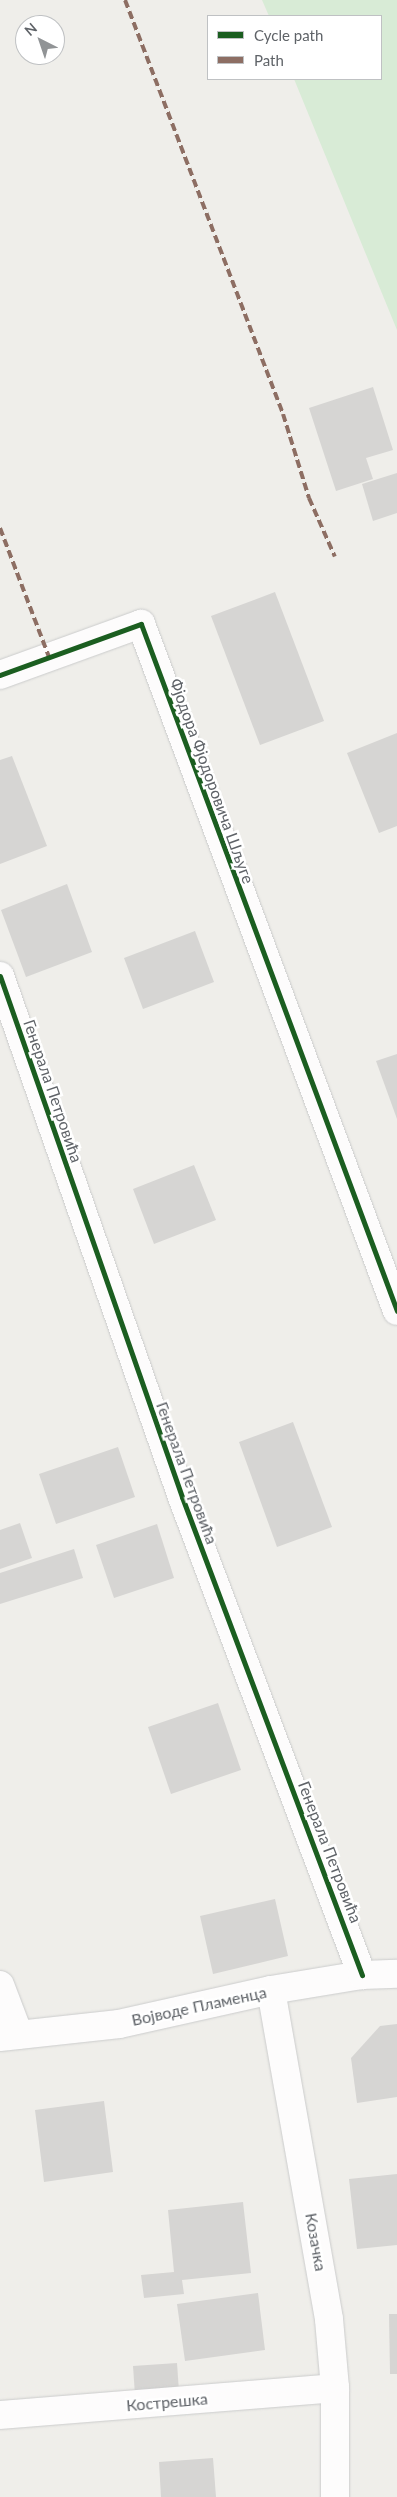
<!DOCTYPE html>
<meta charset="utf-8">
<style>
body{margin:0}
#map{position:relative;width:397px;height:2497px;overflow:hidden;background:#efeeea;font-family:Lato,sans-serif}
div>[style]{position:absolute}
.green>*{inset:0;background:#d8ebd6}
.building>*{inset:0;background:#d6d5d3}
.roads{filter:drop-shadow(0 0 1px #cbcccc) drop-shadow(0 0 1px #cbcccc)}
.street>*{height:28px;margin:-14px;padding:0 14px;transform-origin:14px;border-radius:14px;background:#fdfcfc}
.secondary>*{height:28px;margin:-14px;padding:0 14px;transform-origin:14px;border-radius:14px;background:#fdfcfc}
.quiet>*{height:4px;margin-top:-2px;transform-origin:0;background:repeating-linear-gradient(90deg,#8d6e63 0 8px,transparent 0 12px)}
.cycleway>*{height:5px;margin:-2.5px;padding:0 2.5px;transform-origin:2.5px;border-radius:2.5px;background:#1b5e20}
span{translate:-50% -50%;white-space:nowrap;text-align:center;line-height:1.15;-webkit-text-stroke:5px #fff;paint-order:stroke}
.street-label{font-size:16px;color:#5f6368}
.legend{position:absolute;left:207px;top:15px;width:175px;height:65px;box-sizing:border-box;background:#fff;border:1px solid #bfc1c3;margin:0;padding:6px 9px;list-style:none;font-size:15px;color:#5f6368}
.legend li{display:flex;align-items:center;gap:10px;height:25px}
.legend b{width:25px;border:1px solid #bfc1c3}
.north{position:absolute;left:15px;top:15px;width:50px;height:50px;box-sizing:border-box;background:#fff;border:1px solid #bfc1c3;border-radius:50%;rotate:319deg;font-size:14px;font-weight:700;line-height:20px;text-align:center;color:#5f6368}
.north::after{content:'';display:block;margin:auto;width:18px;height:22px;background:#919496;clip-path:polygon(50% 0,100% 100%,50% 72%,0 100%)}
</style>
<div id="map">
<div class="green">
<div style="clip-path:polygon(262px 0,397px 0,397px 330px,294px 79px,381px 79px,381px 16px,269px 16px)"></div>
</div>
<div class="building">
<div style="clip-path:polygon(373px 387px,393px 450px,366px 458px,373px 479px,336px 491px,309px 408px)"></div>
<div style="clip-path:polygon(397px 473px,397px 513px,373px 521px,362px 484px)"></div>
<div style="clip-path:polygon(275px 592px,324px 721px,260px 745px,211px 616px)"></div>
<div style="clip-path:polygon(397px 733px,397px 826px,379px 833px,347px 753px)"></div>
<div style="clip-path:polygon(12px 756px,47px 846px,0 864px,0 760px)"></div>
<div style="clip-path:polygon(67px 884px,92px 952px,26px 977px,1px 910px)"></div>
<div style="clip-path:polygon(195px 931px,214px 982px,143px 1009px,124px 958px)"></div>
<div style="clip-path:polygon(397px 1054px,397px 1119px,376px 1061px)"></div>
<div style="clip-path:polygon(194px 1165px,216px 1220px,154px 1244px,133px 1189px)"></div>
<div style="clip-path:polygon(293px 1422px,332px 1527px,277px 1547px,239px 1442px)"></div>
<div style="clip-path:polygon(118px 1447px,135px 1497px,56px 1524px,39px 1474px)"></div>
<div style="clip-path:polygon(20px 1523px,32px 1558px,0 1569px,0 1530px)"></div>
<div style="clip-path:polygon(157px 1524px,174px 1578px,114px 1598px,96px 1545px)"></div>
<div style="clip-path:polygon(74px 1549px,83px 1578px,0 1604px,0 1573px)"></div>
<div style="clip-path:polygon(218px 1703px,241px 1770px,171px 1794px,148px 1727px)"></div>
<div style="clip-path:polygon(275px 1899px,288px 1956px,213px 1974px,200px 1916px)"></div>
<div style="clip-path:polygon(397px 2024px,397px 2097px,357px 2103px,351px 2058px,380px 2026px)"></div>
<div style="clip-path:polygon(104px 2101px,113px 2172px,44px 2182px,35px 2110px)"></div>
<div style="clip-path:polygon(397px 2174px,397px 2245px,357px 2249px,349px 2179px)"></div>
<div style="clip-path:polygon(243px 2202px,251px 2273px,182px 2280px,184px 2294px,144px 2298px,141px 2275px,174px 2272px,168px 2210px)"></div>
<div style="clip-path:polygon(258px 2293px,265px 2350px,185px 2361px,177px 2304px)"></div>
<div style="clip-path:polygon(389px 2314px,397px 2314px,397px 2374px,390px 2374px)"></div>
<div style="clip-path:polygon(177px 2363px,179px 2392px,135px 2395px,133px 2366px)"></div>
<div style="clip-path:polygon(213px 2458px,216px 2497px,161px 2497px,159px 2462px)"></div>
</div>
<div class="roads">
<div class="street">
<div style="left:0;top:675px;width:150px;rotate:-19.9deg"></div>
<div style="left:141px;top:624px;width:733px;rotate:69.56deg"></div>
<div style="left:0;top:976px;width:552px;rotate:70.74deg"></div>
<div style="left:182px;top:1497px;width:511px;rotate:69.37deg"></div>
<div style="left:0;top:1985px;width:53px;rotate:69.2deg"></div>
<div style="left:0;top:2037px;width:120px;rotate:-6.2deg"></div>
<div style="left:119px;top:2024px;width:156px;rotate:-12.6deg"></div>
<div style="left:0;top:2415px;width:336px;rotate:-4.6deg"></div>
</div>
<div class="secondary">
<div style="left:335px;top:2497px;width:109px;rotate:-90deg"></div>
<div style="left:335px;top:2388px;width:69px;rotate:-95deg"></div>
<div style="left:329px;top:2319px;width:334px;rotate:-100deg"></div>
<div style="left:271px;top:1990px;width:92px;rotate:-9.4deg"></div>
<div style="left:362px;top:1975px;width:35px;rotate:-2deg"></div>
</div>
</div>
<div class="quiet">
<div style="left:125px;top:0;width:443px;rotate:69.1deg"></div>
<div style="left:283px;top:414px;width:88px;rotate:72.8deg"></div>
<div style="left:309px;top:498px;width:64px;rotate:66.2deg"></div>
<div style="left:0;top:528px;width:138px;rotate:69.2deg"></div>
</div>
<div class="cycleway">
<div style="left:0;top:675px;width:150px;rotate:-19.9deg"></div>
<div style="left:141px;top:624px;width:733px;rotate:69.56deg"></div>
<div style="left:0;top:976px;width:552px;rotate:70.74deg"></div>
<div style="left:182px;top:1497px;width:511px;rotate:69.37deg"></div>
</div>
<div class="street-label">
<span style="left:212px;top:781px;rotate:70deg">Фјодора Фјодоровича Шљуге</span>
<span style="left:53px;top:1091px;rotate:71deg">Генерала Петровића</span>
<span style="left:187px;top:1473px;rotate:70deg">Генерала Петровића</span>
<span style="left:330px;top:1852px;rotate:69deg">Генерала Петровића</span>
<span style="left:199px;top:2006px;rotate:-12deg">Војводе Пламенца</span>
<span style="left:316px;top:2242px;rotate:80deg">Козачка</span>
<span style="left:167px;top:2402px;rotate:-5deg">Кострешка</span>
</div>
<ul class="legend">
<li><b style="height:6px;background:#1b5e20"></b>Cycle path</li>
<li><b style="height:6px;background:#8d6e63"></b>Path</li>
</ul>
<div class="north">N</div>
</div>
